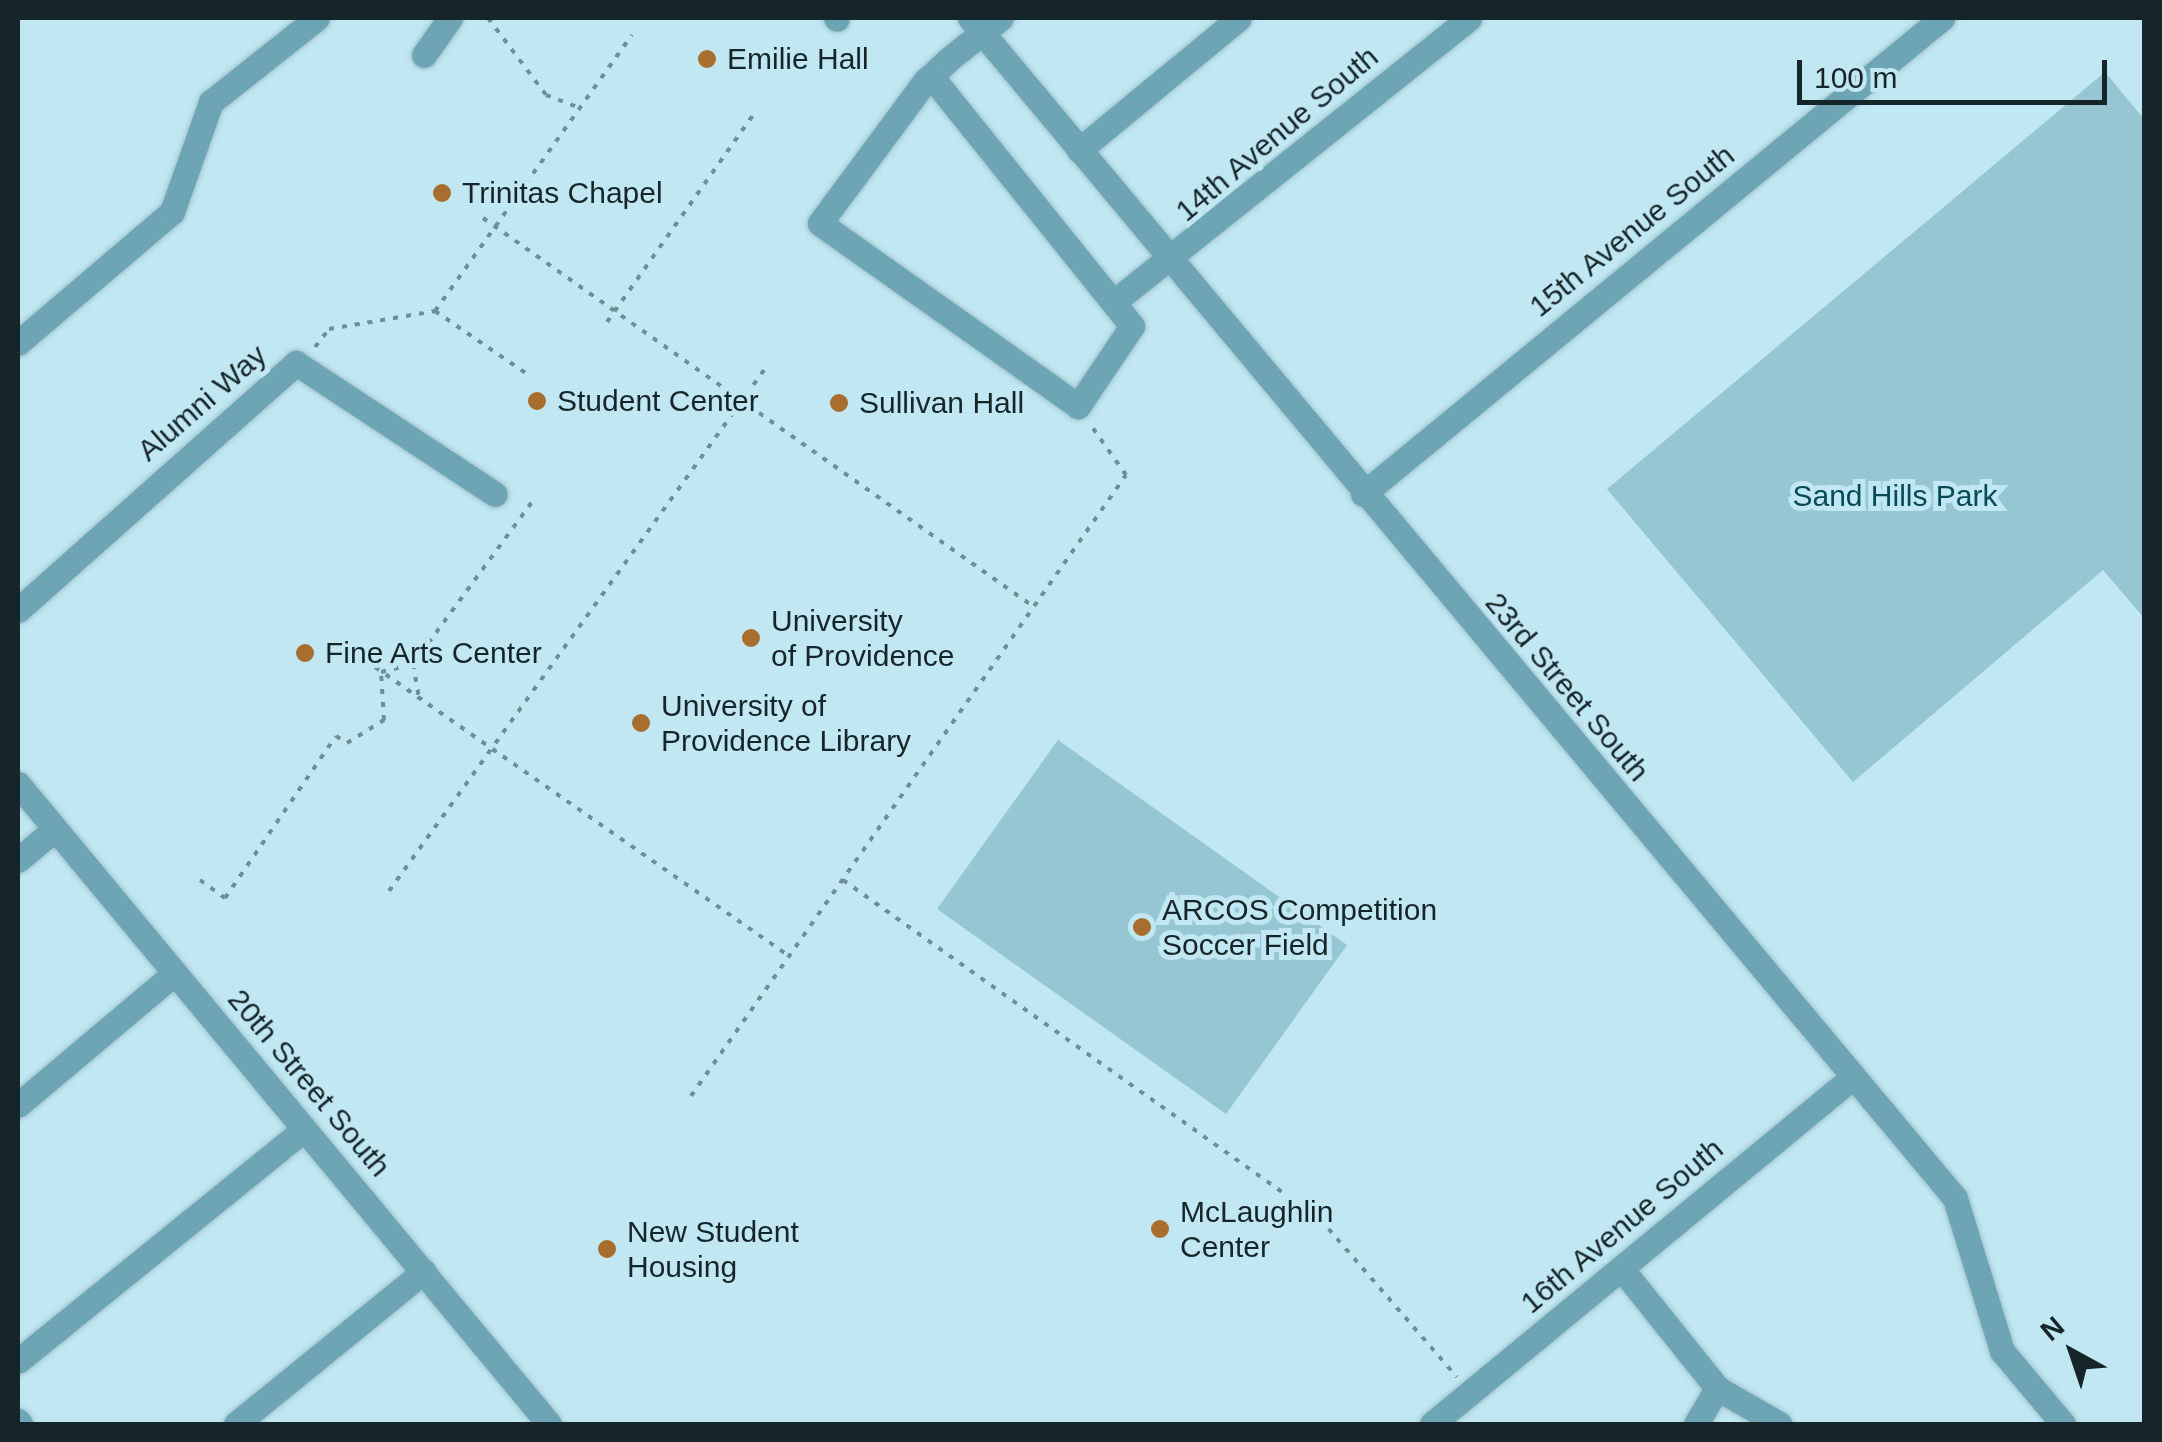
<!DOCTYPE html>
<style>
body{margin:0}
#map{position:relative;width:2162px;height:1442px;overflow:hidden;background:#c0e7f2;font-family:Arial,sans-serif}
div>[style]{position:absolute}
.green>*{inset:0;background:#95c6d2}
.path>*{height:4px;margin-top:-2px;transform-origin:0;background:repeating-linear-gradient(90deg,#728e95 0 5px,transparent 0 13px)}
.roads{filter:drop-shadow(0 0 2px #a1c4ce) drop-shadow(0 0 2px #a1c4ce)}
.minor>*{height:25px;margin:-12.5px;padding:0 12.5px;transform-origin:12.5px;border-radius:12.5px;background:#6ea5b4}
.dots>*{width:28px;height:28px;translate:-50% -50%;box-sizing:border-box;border:5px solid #c0e7f2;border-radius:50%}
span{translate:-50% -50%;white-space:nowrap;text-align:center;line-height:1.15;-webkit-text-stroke:10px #c0e7f2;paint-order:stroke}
.poi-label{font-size:30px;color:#162529}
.left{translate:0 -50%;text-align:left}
.street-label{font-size:30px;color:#162529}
.park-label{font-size:30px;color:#074a57}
.frame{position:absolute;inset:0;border:20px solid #162529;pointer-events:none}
.north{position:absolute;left:2022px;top:1302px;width:100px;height:100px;-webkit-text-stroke:8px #c0e7f2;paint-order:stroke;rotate:320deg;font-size:28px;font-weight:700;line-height:40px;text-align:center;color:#162529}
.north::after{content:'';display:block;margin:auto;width:35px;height:45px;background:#162529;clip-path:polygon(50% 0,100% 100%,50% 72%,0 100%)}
.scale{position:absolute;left:1797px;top:60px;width:310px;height:45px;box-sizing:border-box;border:5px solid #162529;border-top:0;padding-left:12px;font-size:30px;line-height:35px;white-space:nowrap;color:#162529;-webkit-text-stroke:8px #c0e7f2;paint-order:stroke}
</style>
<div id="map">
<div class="green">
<div style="clip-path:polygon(2105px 72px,2144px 119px,2144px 618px,2103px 570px,1853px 782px,1607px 489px)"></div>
<div style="clip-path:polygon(1058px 740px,1347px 945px,1226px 1114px,937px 909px)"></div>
</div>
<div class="path">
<div style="left:488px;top:18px;width:96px;rotate:53deg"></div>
<div style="left:546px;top:95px;width:36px;rotate:21deg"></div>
<div style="left:483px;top:218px;width:674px;rotate:35.22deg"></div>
<div style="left:435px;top:311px;width:339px;rotate:-54.5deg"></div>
<div style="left:607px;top:322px;width:257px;rotate:-54.8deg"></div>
<div style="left:315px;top:347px;width:23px;rotate:-52deg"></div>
<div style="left:329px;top:329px;width:108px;rotate:-9.6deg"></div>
<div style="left:435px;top:311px;width:115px;rotate:34.4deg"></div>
<div style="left:413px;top:664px;width:35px;rotate:80deg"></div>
<div style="left:375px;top:667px;width:505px;rotate:34.92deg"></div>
<div style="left:200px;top:880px;width:31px;rotate:36deg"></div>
<div style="left:225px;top:898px;width:196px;rotate:-55.6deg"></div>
<div style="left:336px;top:736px;width:13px;rotate:32deg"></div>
<div style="left:347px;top:743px;width:44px;rotate:-31.9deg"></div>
<div style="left:384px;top:720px;width:48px;rotate:-93.6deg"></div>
<div style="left:381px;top:672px;width:33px;rotate:-14deg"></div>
<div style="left:413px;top:664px;width:201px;rotate:-53.7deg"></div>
<div style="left:843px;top:880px;width:585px;rotate:35.4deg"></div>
<div style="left:1320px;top:1219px;width:209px;rotate:49.1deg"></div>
<div style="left:389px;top:891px;width:642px;rotate:-54.25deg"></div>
<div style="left:691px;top:1096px;width:758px;rotate:-54.99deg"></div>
<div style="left:1126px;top:475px;width:62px;rotate:-125.2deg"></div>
</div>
<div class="roads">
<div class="minor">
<div style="left:836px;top:18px;width:1px;rotate:45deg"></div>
<div style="left:970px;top:18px;width:1537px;rotate:50.15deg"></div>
<div style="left:1955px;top:1198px;width:160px;rotate:72.9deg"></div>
<div style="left:2002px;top:1351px;width:95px;rotate:50.1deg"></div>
<div style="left:424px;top:55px;width:45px;rotate:-54.9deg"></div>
<div style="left:931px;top:76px;width:321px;rotate:51.2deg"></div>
<div style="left:1132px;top:326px;width:97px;rotate:124deg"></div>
<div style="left:1078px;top:406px;width:316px;rotate:-144.7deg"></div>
<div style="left:820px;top:223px;width:177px;rotate:-53.5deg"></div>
<div style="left:925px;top:81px;width:8px;rotate:-40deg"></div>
<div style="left:931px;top:76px;width:25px;rotate:-43deg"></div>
<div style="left:949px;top:59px;width:66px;rotate:-38.3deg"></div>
<div style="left:1079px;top:150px;width:207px;rotate:-39.5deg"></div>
<div style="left:1115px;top:301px;width:453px;rotate:-38.6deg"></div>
<div style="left:18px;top:343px;width:202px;rotate:-40.4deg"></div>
<div style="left:172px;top:212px;width:117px;rotate:-70.5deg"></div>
<div style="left:211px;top:102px;width:135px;rotate:-38.4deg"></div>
<div style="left:1363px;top:494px;width:750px;rotate:-39.42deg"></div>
<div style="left:18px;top:610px;width:372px;rotate:-41.6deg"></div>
<div style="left:296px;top:363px;width:238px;rotate:33.4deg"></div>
<div style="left:18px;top:784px;width:832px;rotate:50.32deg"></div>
<div style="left:18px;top:860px;width:48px;rotate:-40deg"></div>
<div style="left:18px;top:1105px;width:205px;rotate:-40.1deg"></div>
<div style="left:1621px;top:1268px;width:154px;rotate:51.3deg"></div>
<div style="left:1717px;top:1388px;width:72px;rotate:30.1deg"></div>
<div style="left:18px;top:1361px;width:368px;rotate:-39deg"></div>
<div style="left:18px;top:1421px;width:4px;rotate:56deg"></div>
<div style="left:236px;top:1424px;width:242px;rotate:-39.1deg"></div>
<div style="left:1432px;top:1424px;width:546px;rotate:-39.5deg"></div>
<div style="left:1696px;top:1424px;width:42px;rotate:-59.7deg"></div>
</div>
</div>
<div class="dots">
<div style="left:707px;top:59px;background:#a86e2d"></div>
<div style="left:442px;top:193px;background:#a86e2d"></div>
<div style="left:537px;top:401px;background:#a86e2d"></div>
<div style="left:839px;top:403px;background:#a86e2d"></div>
<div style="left:751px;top:638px;background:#a86e2d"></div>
<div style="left:305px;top:653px;background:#a86e2d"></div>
<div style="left:641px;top:723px;background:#a86e2d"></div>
<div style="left:1142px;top:927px;background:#a86e2d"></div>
<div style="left:1160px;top:1229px;background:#a86e2d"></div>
<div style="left:607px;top:1249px;background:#a86e2d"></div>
</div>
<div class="poi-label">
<span class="left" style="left:727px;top:59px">Emilie Hall</span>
<span class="left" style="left:462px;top:193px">Trinitas Chapel</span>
<span class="left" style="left:557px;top:401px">Student Center</span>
<span class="left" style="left:859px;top:403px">Sullivan Hall</span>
<span class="left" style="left:771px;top:638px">University<br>of Providence</span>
<span class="left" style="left:325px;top:653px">Fine Arts Center</span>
<span class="left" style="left:661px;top:723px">University of<br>Providence Library</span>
<span class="left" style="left:1162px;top:927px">ARCOS Competition<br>Soccer Field</span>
<span class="left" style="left:1180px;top:1229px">McLaughlin<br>Center</span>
<span class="left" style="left:627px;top:1249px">New Student<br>Housing</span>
</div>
<div class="street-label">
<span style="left:1277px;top:134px;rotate:-40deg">14th Avenue South</span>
<span style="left:1632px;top:231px;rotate:-39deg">15th Avenue South</span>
<span style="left:202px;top:403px;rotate:-41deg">Alumni Way</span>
<span style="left:1567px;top:687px;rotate:50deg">23rd Street South</span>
<span style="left:309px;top:1083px;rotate:50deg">20th Street South</span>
<span style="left:1622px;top:1226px;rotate:-40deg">16th Avenue South</span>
</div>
<div class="park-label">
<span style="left:1895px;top:496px">Sand Hills Park</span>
</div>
<div class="frame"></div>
<div class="north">N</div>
<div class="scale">100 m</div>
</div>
